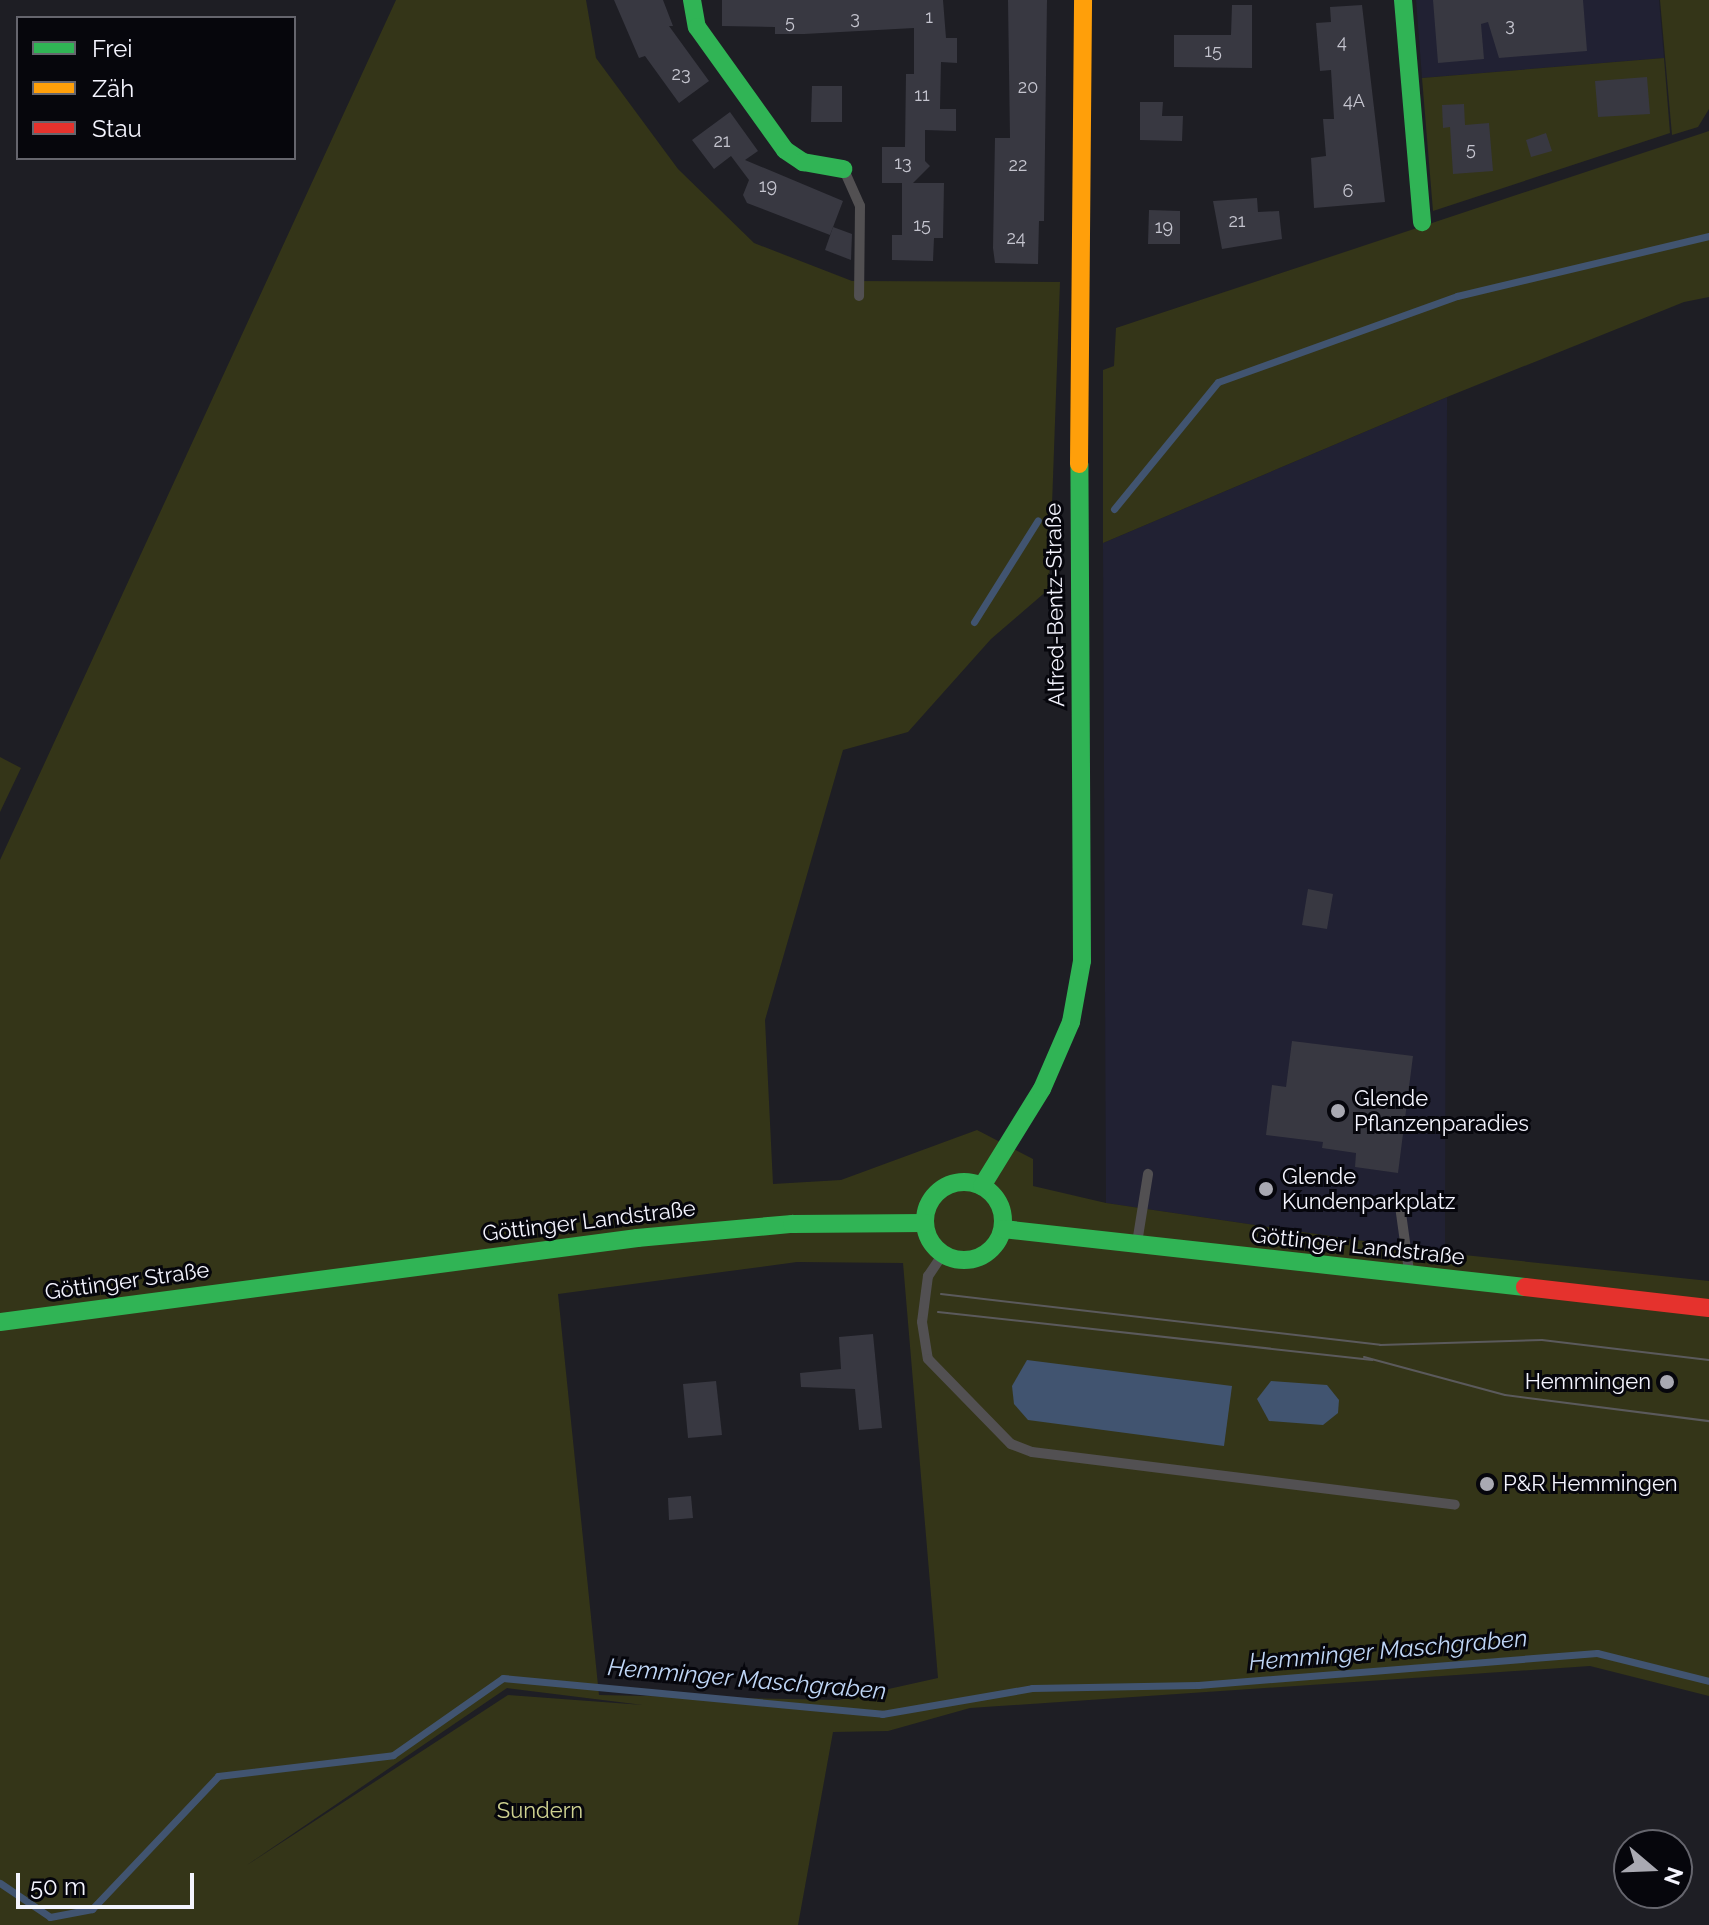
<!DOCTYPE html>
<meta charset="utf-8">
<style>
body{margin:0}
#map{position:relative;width:1709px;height:1925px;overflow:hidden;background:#1e1e24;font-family:Raleway,sans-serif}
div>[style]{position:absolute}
.built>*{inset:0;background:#212133}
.green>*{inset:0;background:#343518}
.water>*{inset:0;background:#415470}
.stream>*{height:7px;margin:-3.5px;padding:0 3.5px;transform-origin:3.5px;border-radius:3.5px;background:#415470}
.building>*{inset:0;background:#383841}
.lane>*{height:10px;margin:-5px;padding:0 5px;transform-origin:5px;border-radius:5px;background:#525052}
.fast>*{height:18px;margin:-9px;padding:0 9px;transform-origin:9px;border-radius:9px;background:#30b455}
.fast>.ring{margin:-9px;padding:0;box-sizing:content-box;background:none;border:18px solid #30b455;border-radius:50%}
.slow>*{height:18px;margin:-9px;padding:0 9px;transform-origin:9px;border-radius:9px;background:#ff9f0a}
.jam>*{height:18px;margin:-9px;padding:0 9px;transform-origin:9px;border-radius:9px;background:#e5322d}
.tram>*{height:2px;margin:-1px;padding:0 1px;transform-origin:1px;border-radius:1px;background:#5b5a5c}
.dots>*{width:22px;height:22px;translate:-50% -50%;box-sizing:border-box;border:4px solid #06060c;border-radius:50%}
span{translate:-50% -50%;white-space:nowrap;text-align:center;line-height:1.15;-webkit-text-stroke:6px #06060c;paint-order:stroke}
.number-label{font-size:18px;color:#c5c5cf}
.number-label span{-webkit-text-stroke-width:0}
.street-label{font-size:22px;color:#f4f4fe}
.poi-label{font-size:22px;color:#f4f4fe}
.left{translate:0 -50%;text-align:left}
.right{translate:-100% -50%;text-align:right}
.park-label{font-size:22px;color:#cfd291}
.water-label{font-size:24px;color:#bfd6f6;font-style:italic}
.legend{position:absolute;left:16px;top:16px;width:280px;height:144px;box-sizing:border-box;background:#06060c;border:2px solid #65656d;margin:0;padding:10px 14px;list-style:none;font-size:24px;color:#f4f4fe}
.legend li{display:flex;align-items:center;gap:16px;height:40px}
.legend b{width:40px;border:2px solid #65656d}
.north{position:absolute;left:1613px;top:1829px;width:80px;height:80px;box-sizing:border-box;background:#06060c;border:2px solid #65656d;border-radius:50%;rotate:109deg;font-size:22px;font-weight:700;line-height:32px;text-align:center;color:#f4f4fe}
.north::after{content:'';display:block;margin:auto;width:28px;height:36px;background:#a9a9b2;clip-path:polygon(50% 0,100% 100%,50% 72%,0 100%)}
.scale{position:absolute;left:16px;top:1873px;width:178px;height:36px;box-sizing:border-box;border:4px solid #f4f4fe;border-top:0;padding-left:10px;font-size:24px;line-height:28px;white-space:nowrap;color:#f4f4fe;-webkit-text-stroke:6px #06060c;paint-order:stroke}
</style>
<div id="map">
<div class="built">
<div style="clip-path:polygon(1416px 0,1659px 0,1664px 58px,1422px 78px)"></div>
<div style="clip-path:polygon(1447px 397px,1445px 1253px,1106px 1203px,1103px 543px)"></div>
</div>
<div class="green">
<div style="clip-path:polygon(evenodd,396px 0,586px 0,596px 58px,678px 169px,754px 243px,852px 281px,1060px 282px,1049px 589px,991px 639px,908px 732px,843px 750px,765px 1020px,773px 1184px,841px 1180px,977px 1130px,1033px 1159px,1033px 1186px,1106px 1203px,1445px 1253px,1709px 1281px,1709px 1696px,1590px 1666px,970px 1708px,888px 1731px,833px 1732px,798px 1925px,0 1925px,0 860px,396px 0,797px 1262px,903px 1263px,938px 1678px,839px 1700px,599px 1695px,558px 1294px,797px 1262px,396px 0,507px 1688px,643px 1705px,508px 1695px,247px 1865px,507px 1688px)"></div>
<div style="clip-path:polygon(1660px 0,1709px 0,1709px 109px,1698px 127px,1672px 135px)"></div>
<div style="clip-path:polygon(1664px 58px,1670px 133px,1433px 211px,1422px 78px)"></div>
<div style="clip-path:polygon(1709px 131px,1709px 297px,1684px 302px,1447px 397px,1103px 543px,1103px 370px,1114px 366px,1116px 328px)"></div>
<div style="clip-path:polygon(0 757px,21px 768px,0 812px)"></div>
</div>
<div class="water">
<div style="clip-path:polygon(1027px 1360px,1232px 1386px,1224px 1446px,1028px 1420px,1014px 1404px,1012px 1386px)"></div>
<div style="clip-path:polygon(1271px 1381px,1327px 1385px,1339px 1400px,1338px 1413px,1323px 1425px,1269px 1421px,1257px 1399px)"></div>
</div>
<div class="stream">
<div style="left:1114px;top:509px;width:164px;rotate:-50.7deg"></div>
<div style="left:1218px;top:382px;width:254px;rotate:-19.8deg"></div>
<div style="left:1457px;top:296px;width:259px;rotate:-13.4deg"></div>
<div style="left:974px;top:622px;width:120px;rotate:-57.9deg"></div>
<div style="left:0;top:1883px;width:60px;rotate:34.2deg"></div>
<div style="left:50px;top:1917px;width:43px;rotate:-10.8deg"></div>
<div style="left:92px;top:1909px;width:183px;rotate:-46.5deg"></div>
<div style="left:218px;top:1776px;width:176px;rotate:-6.8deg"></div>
<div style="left:393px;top:1755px;width:134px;rotate:-35deg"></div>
<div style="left:503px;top:1678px;width:381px;rotate:5.4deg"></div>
<div style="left:882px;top:1714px;width:152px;rotate:-9.8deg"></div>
<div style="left:1032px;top:1688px;width:166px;rotate:-1deg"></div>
<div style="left:1198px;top:1685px;width:400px;rotate:-4.6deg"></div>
<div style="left:1597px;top:1653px;width:115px;rotate:14deg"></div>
</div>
<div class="building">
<div style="clip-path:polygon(614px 0,663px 0,673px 26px,669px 26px,709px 81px,679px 103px,645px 56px,639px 58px)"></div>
<div style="clip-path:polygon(722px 0,943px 0,946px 38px,957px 38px,957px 63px,941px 62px,940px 109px,956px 109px,956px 131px,925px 130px,925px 161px,930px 166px,913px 183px,944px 183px,943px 238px,934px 238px,933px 261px,892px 260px,892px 235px,902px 235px,902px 183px,882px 183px,882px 147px,905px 147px,906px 74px,914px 74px,914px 28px,804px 34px,775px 34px,775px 27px,722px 26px)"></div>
<div style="clip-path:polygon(1008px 0,1047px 0,1044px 221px,1039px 221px,1038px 264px,995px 263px,993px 248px,995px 138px,1010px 138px)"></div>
<div style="clip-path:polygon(1433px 0,1583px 0,1587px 51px,1499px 58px,1488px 22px,1481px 24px,1484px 59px,1438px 63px)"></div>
<div style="clip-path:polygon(1232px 5px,1252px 5px,1252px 68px,1174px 67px,1174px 35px,1231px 35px)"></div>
<div style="clip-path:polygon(1362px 5px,1385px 202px,1314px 208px,1311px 158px,1326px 156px,1323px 119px,1334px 119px,1331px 70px,1320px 71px,1316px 23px,1331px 22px,1330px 7px)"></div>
<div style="clip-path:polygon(1647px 77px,1650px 114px,1598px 117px,1595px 81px)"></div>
<div style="clip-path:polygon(812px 86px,842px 86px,842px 122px,811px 122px)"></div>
<div style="clip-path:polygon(1140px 102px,1163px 102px,1162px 116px,1183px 116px,1182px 141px,1140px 140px)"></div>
<div style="clip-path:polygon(1464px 104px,1465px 125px,1489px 123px,1493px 171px,1453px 174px,1450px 127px,1443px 128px,1442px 105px)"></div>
<div style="clip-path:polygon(730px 112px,758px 151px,745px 160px,843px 201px,830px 235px,747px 203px,743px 195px,749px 180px,731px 156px,714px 169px,692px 140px)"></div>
<div style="clip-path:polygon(1546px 133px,1552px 151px,1531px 157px,1526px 140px)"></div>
<div style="clip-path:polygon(1257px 198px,1258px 212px,1279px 211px,1282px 239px,1222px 249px,1213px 201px)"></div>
<div style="clip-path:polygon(1149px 210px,1180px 211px,1180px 244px,1148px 244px)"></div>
<div style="clip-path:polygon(833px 227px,852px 234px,851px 260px,825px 250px)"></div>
<div style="clip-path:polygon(1308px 889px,1333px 894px,1327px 929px,1302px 925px)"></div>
<div style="clip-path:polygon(1292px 1041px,1413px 1056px,1398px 1173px,1355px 1167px,1356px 1153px,1322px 1148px,1323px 1142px,1266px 1135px,1272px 1085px,1286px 1087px)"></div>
<div style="clip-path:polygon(873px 1334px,882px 1428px,859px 1430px,855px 1389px,801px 1387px,800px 1373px,841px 1369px,839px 1337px)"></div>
<div style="clip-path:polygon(716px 1381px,722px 1435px,688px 1438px,683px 1384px)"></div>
<div style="clip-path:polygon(691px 1496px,693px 1518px,669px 1520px,668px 1498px)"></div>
</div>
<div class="lane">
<div style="left:844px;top:170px;width:39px;rotate:66deg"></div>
<div style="left:860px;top:206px;width:90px;rotate:90.6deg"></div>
<div style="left:1400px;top:1206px;width:66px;rotate:82.1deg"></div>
<div style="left:1137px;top:1243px;width:70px;rotate:-80.9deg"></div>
<div style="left:943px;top:1254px;width:27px;rotate:124deg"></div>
<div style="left:928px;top:1276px;width:46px;rotate:97.4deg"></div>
<div style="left:922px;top:1322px;width:37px;rotate:81deg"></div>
<div style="left:928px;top:1359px;width:119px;rotate:45.7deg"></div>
<div style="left:1011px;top:1444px;width:22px;rotate:21deg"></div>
<div style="left:1032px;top:1452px;width:426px;rotate:7.1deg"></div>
</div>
<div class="fast">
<div style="left:692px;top:0;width:27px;rotate:80deg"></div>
<div style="left:697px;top:27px;width:151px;rotate:54.4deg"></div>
<div style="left:785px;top:150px;width:22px;rotate:34deg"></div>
<div style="left:803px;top:162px;width:41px;rotate:9.9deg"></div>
<div style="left:1403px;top:0;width:223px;rotate:85.1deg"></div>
<div class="ring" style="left:925px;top:1182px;width:60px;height:60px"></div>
<div style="left:982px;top:1186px;width:114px;rotate:-58.3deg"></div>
<div style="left:1042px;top:1089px;width:73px;rotate:-66.6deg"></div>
<div style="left:1071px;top:1022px;width:62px;rotate:-79.8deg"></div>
<div style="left:1082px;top:961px;width:497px;rotate:-90.3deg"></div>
<div style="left:1003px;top:1229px;width:525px;rotate:6.34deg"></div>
<div style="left:0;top:1322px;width:643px;rotate:-7.51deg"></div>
<div style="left:637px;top:1238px;width:156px;rotate:-5.2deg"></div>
<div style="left:792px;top:1224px;width:133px;rotate:-0.4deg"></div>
</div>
<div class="slow">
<div style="left:1079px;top:464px;width:464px;rotate:-89.5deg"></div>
</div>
<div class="jam">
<div style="left:1525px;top:1287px;width:185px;rotate:6.5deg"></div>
</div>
<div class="tram">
<div style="left:941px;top:1294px;width:442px;rotate:6.6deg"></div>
<div style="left:1380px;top:1345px;width:162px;rotate:-1.8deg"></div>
<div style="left:1542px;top:1340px;width:168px;rotate:6.8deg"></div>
<div style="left:938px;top:1312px;width:437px;rotate:6.3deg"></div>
<div style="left:1364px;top:1357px;width:146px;rotate:15.1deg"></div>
<div style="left:1505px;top:1395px;width:206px;rotate:7.3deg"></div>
</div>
<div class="dots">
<div style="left:1338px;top:1111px;background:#a9a9b2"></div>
<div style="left:1266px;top:1189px;background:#a9a9b2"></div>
<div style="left:1667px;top:1382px;background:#a9a9b2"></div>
<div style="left:1487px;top:1484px;background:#a9a9b2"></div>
</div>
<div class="number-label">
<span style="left:929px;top:17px">1</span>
<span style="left:855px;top:18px">3</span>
<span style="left:790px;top:22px">5</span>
<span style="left:1510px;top:25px">3</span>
<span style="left:1342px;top:42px">4</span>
<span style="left:1213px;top:51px">15</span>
<span style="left:681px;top:74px">23</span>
<span style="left:1028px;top:87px">20</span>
<span style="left:922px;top:95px">11</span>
<span style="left:1354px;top:101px">4A</span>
<span style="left:722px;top:141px">21</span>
<span style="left:1471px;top:149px">5</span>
<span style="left:903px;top:163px">13</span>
<span style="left:1018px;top:165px">22</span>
<span style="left:768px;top:186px">19</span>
<span style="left:1348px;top:191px">6</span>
<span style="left:1237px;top:221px">21</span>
<span style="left:922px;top:225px">15</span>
<span style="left:1164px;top:227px">19</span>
<span style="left:1016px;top:238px">24</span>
</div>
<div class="street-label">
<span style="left:1055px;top:605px;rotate:-91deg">Alfred-Bentz-Straße</span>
<span style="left:589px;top:1221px;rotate:-7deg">Göttinger Landstraße</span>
<span style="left:1358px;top:1246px;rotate:6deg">Göttinger Landstraße</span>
<span style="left:127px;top:1281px;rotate:-8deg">Göttinger Straße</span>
</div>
<div class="poi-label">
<span class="left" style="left:1354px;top:1111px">Glende<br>Pflanzenparadies</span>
<span class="left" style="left:1282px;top:1189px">Glende<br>Kundenparkplatz</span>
<span class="right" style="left:1651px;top:1382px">Hemmingen</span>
<span class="left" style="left:1503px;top:1484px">P&amp;R Hemmingen</span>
</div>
<div class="park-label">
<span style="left:540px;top:1811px">Sundern</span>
</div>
<div class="water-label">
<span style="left:1388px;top:1650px;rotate:-5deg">Hemminger Maschgraben</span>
<span style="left:747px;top:1679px;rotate:5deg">Hemminger Maschgraben</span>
</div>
<ul class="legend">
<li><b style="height:10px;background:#30b455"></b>Frei</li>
<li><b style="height:10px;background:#ff9f0a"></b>Zäh</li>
<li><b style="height:10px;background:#e5322d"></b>Stau</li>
</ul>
<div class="north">N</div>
<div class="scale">50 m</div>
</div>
